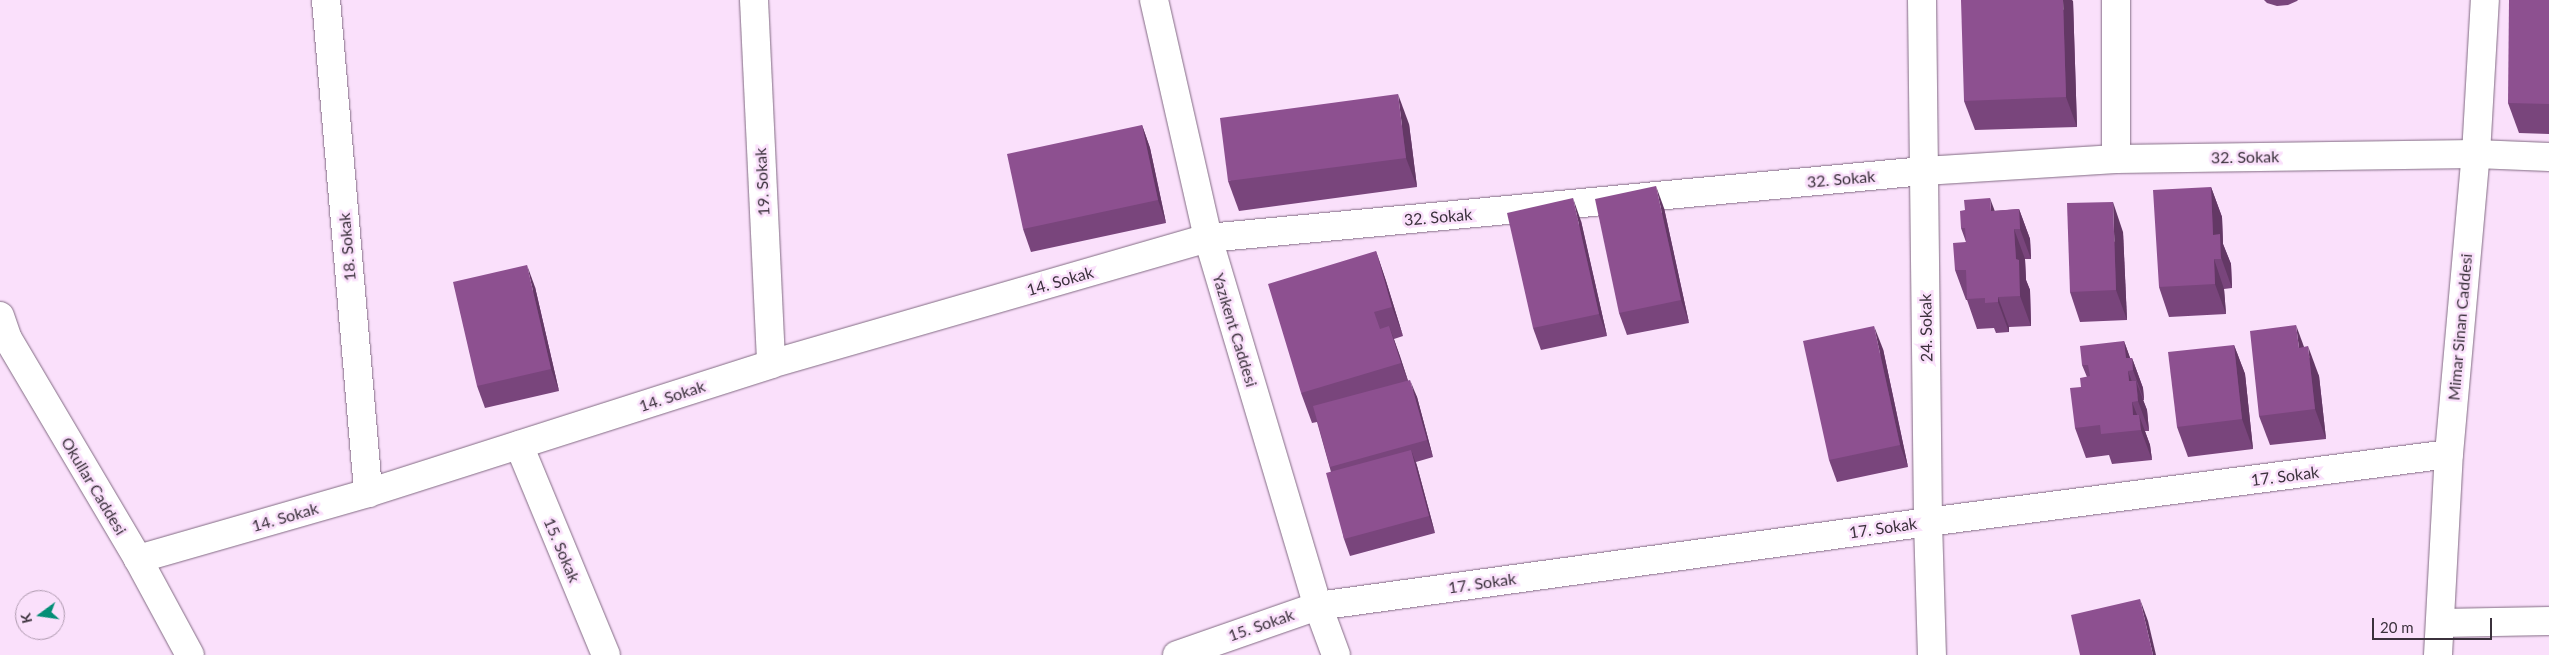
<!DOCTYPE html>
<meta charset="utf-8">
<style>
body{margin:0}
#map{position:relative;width:2549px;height:655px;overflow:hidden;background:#fae0fb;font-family:Lato,sans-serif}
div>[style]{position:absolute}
.roads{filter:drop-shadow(0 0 1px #826b83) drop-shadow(0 0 1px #826b83)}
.minor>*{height:28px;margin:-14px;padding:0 14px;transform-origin:14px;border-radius:14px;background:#fff}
.tertiary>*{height:28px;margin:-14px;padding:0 14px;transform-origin:14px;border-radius:14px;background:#fff}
.wall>*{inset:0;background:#79457c}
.shaded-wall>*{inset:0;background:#633865}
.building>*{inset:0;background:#8d5090}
span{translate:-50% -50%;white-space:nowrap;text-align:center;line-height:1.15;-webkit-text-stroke:5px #fae0fb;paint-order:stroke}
.street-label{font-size:16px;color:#3b313c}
.north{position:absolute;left:15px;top:590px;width:50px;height:50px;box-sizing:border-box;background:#fae0fb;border:1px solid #ae9aaf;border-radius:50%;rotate:256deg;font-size:14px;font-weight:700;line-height:20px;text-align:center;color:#3b313c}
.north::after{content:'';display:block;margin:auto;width:18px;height:22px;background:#038e76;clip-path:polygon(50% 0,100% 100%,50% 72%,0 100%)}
.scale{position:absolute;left:2372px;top:618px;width:120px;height:22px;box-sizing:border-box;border:2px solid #3b313c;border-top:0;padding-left:6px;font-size:15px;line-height:18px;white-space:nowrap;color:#3b313c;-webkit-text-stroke:4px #fae0fb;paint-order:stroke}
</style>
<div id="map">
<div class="roads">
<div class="minor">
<div style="left:326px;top:0;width:495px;rotate:85.1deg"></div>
<div style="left:754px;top:0;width:364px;rotate:87.3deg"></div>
<div style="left:1922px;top:0;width:522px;rotate:89.34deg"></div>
<div style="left:1928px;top:522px;width:133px;rotate:88.3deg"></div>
<div style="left:2116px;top:0;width:159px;rotate:90deg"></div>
<div style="left:519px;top:445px;width:227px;rotate:67.5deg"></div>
<div style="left:138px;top:559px;width:239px;rotate:-16deg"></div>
<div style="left:368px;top:493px;width:423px;rotate:-17.7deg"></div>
<div style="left:771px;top:364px;width:455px;rotate:-16.1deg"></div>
<div style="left:1208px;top:238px;width:719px;rotate:-5.35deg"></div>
<div style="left:1924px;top:171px;width:192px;rotate:-3.6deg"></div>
<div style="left:2116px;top:159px;width:360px;rotate:-0.8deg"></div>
<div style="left:2476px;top:154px;width:73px;rotate:2.4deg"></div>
<div style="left:2441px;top:623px;width:108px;rotate:-1.1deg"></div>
<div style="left:1177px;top:655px;width:149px;rotate:-19.2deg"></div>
<div style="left:1318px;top:606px;width:616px;rotate:-7.84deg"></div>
<div style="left:1928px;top:522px;width:525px;rotate:-7.44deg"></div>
</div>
<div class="tertiary">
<div style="left:1154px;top:0;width:244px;rotate:77.2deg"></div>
<div style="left:1208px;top:238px;width:384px;rotate:73.4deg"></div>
<div style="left:1318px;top:606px;width:52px;rotate:69.8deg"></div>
<div style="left:0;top:316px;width:24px;rotate:71deg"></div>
<div style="left:8px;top:339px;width:256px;rotate:59.4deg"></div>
<div style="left:138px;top:559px;width:109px;rotate:61.6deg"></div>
<div style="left:2438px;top:655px;width:201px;rotate:-86.9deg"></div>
<div style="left:2449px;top:454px;width:301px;rotate:-84.9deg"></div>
<div style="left:2476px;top:154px;width:154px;rotate:-86.7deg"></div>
</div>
</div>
<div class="wall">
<div style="clip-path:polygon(2264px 0,2298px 0,2297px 1px,2288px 5px,2277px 6px,2267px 3px)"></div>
<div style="clip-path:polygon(2549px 0,2549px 134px,2519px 133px,2508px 103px)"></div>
<div style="clip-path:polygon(2073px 1px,2077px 127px,1975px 130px,1964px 101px)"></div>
<div style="clip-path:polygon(1409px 124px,1417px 187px,1239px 211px,1228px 181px)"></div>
<div style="clip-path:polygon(1142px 125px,1150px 148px,1166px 223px,1031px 252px,1023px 229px)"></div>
<div style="clip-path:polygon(2211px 187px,2222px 217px,2223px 244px,2231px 264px,2232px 288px,2224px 289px,2226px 314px,2169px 317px,2159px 287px)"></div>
<div style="clip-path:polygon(1664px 208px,1689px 323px,1627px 335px,1619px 313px)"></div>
<div style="clip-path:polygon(2019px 209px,2030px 239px,2031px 259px,2025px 259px,2026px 280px,2030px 290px,2031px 326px,2009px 327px,2009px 332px,1996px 333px,1994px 328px,1977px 329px,1967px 300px,1966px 300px,1955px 270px,1966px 242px,1961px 228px,1995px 211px)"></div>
<div style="clip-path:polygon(1581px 221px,1607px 336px,1541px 350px,1533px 328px)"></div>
<div style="clip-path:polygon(2123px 232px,2127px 320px,2080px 322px,2070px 292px)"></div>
<div style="clip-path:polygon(1376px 251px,1386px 281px,1403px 336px,1394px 339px,1408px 381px,1417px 397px,1433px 457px,1416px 462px,1435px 533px,1350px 556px,1344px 539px,1331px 472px,1317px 422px,1312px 423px,1301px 393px)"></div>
<div style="clip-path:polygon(535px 287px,559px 391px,485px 408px,477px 386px)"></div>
<div style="clip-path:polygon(2124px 341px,2130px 358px,2132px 358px,2143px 388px,2144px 400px,2143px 400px,2147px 410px,2149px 431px,2145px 431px,2150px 445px,2152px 460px,2112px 464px,2109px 455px,2086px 458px,2075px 428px,2081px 387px,2087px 377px,2082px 365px)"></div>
<div style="clip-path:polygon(2234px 345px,2245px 374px,2253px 449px,2188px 457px,2177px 427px)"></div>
<div style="clip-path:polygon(2304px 347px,2319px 376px,2326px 439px,2270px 445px,2259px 416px)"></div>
<div style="clip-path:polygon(1883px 349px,1908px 467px,1837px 482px,1829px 460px)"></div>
</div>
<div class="shaded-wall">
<div style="clip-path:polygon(2063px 0,2072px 0,2073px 1px,2077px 127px,2066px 97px)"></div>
<div style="clip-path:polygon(1398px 94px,1409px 124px,1417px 187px,1406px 158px)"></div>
<div style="clip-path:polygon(1142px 125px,1150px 148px,1166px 223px,1158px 200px)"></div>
<div style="clip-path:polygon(1656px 186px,1664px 208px,1689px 323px,1681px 300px)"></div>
<div style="clip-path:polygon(2211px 187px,2222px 217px,2223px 244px,2231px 264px,2232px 288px,2213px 235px)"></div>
<div style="clip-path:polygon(1573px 198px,1581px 221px,1607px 336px,1599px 314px)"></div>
<div style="clip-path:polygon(1990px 198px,2001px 228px,1991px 211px)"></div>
<div style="clip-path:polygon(2113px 202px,2123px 232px,2127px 320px,2116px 290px)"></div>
<div style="clip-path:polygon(2019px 209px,2030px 239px,2031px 259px,2020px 229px)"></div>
<div style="clip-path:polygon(2014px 229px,2025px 259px,2026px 280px,2030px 290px,2031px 326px,2020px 296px,2016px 259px)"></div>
<div style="clip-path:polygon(1376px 251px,1386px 281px,1403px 336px,1392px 307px)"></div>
<div style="clip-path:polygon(2214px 259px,2224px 289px,2226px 314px,2215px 284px)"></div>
<div style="clip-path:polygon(527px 265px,535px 287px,559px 391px,551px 369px)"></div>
<div style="clip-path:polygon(1998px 297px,2009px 327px,2009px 332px,1998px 302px)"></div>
<div style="clip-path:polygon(2296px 325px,2307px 355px,2299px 348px)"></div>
<div style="clip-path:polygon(1389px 326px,1400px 356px,1412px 393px,1401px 363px)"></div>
<div style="clip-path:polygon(1874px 326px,1883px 349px,1908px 467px,1900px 445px)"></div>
<div style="clip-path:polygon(2124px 341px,2133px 366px,2132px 358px,2143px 388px,2144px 400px,2133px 370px,2126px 358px)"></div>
<div style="clip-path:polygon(2234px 345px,2245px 374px,2253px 449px,2242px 419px)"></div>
<div style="clip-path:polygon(2308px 346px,2319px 376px,2326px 439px,2315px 409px)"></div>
<div style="clip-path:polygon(2128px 371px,2138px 398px,2136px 381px,2147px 410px,2149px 431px,2138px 401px,2129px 381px)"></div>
<div style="clip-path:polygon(1410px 380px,1417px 397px,1433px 457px,1427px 440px)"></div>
<div style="clip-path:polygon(2132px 402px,2141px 425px,2139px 415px,2150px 445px,2152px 460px,2141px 430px,2133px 415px)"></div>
<div style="clip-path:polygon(1411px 450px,1417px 466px,1435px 533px,1429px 516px)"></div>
<div style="clip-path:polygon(2140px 599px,2148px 621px,2156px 655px,2153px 655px)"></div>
</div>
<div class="building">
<div style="clip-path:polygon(1961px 0,2063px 0,2066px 97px,1964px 101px)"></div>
<div style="clip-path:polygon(2509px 0,2549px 0,2549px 104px,2508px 103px)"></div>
<div style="clip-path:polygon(1398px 94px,1406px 158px,1228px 181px,1220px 118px)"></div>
<div style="clip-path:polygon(1142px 125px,1158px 200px,1023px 229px,1007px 154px)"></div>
<div style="clip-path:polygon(1656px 186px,1681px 300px,1619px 313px,1595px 199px)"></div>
<div style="clip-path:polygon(2211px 187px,2213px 235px,2220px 234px,2221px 259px,2214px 259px,2215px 284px,2159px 287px,2153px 190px)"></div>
<div style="clip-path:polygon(1573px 198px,1599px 314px,1533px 328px,1507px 213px)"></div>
<div style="clip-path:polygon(1990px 198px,1991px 211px,2019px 209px,2020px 229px,2014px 229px,2016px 259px,2019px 260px,2020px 296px,1998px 297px,1998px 302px,1985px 303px,1985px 298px,1967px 299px,1966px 270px,1955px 270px,1953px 243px,1966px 242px,1965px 228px,1961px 228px,1960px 211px,1965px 210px,1964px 200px)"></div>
<div style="clip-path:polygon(2113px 202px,2116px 290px,2070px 292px,2067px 203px)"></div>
<div style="clip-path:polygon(1376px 251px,1392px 307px,1374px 312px,1380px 329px,1389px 326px,1401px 363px,1301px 393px,1268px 284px)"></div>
<div style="clip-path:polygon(527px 265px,551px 369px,477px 386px,453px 282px)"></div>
<div style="clip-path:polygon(2296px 325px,2299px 348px,2308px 346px,2315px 409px,2259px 416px,2250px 331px)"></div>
<div style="clip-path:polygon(1874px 326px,1900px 445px,1829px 460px,1803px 341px)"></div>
<div style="clip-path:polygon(2124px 341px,2126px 358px,2132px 358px,2133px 370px,2128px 371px,2129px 381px,2136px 381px,2138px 401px,2132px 402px,2133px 415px,2139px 415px,2141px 430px,2101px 434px,2100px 425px,2075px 428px,2070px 388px,2081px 387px,2080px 378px,2090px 376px,2088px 365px,2082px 365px,2080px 346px)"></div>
<div style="clip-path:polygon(2234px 345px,2242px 419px,2177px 427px,2168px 352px)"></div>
<div style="clip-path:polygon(1410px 380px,1427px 440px,1330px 467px,1313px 406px)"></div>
<div style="clip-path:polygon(1411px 450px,1429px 516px,1344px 539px,1326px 473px)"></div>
<div style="clip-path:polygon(2140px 599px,2153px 655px,2080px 655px,2071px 615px)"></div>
</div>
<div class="street-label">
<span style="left:2245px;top:157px;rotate:-1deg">32. Sokak</span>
<span style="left:1841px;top:179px;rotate:-5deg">32. Sokak</span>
<span style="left:762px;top:182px;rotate:-93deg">19. Sokak</span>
<span style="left:1438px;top:217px;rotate:-5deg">32. Sokak</span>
<span style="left:347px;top:247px;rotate:-95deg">18. Sokak</span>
<span style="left:1060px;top:281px;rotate:-16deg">14. Sokak</span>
<span style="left:2460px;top:327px;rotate:-85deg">Mimar Sinan Caddesi</span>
<span style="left:1926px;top:328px;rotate:-91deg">24. Sokak</span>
<span style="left:1235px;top:330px;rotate:73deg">Yazıkent Caddesi</span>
<span style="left:672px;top:396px;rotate:-18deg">14. Sokak</span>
<span style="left:2285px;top:476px;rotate:-7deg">17. Sokak</span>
<span style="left:94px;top:486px;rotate:59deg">Okullar Caddesi</span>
<span style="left:285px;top:517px;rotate:-16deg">14. Sokak</span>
<span style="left:1883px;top:528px;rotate:-8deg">17. Sokak</span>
<span style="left:562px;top:550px;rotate:67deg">15. Sokak</span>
<span style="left:1482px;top:583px;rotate:-8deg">17. Sokak</span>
<span style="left:1261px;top:625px;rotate:-19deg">15. Sokak</span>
</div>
<div class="north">K</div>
<div class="scale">20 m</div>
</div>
